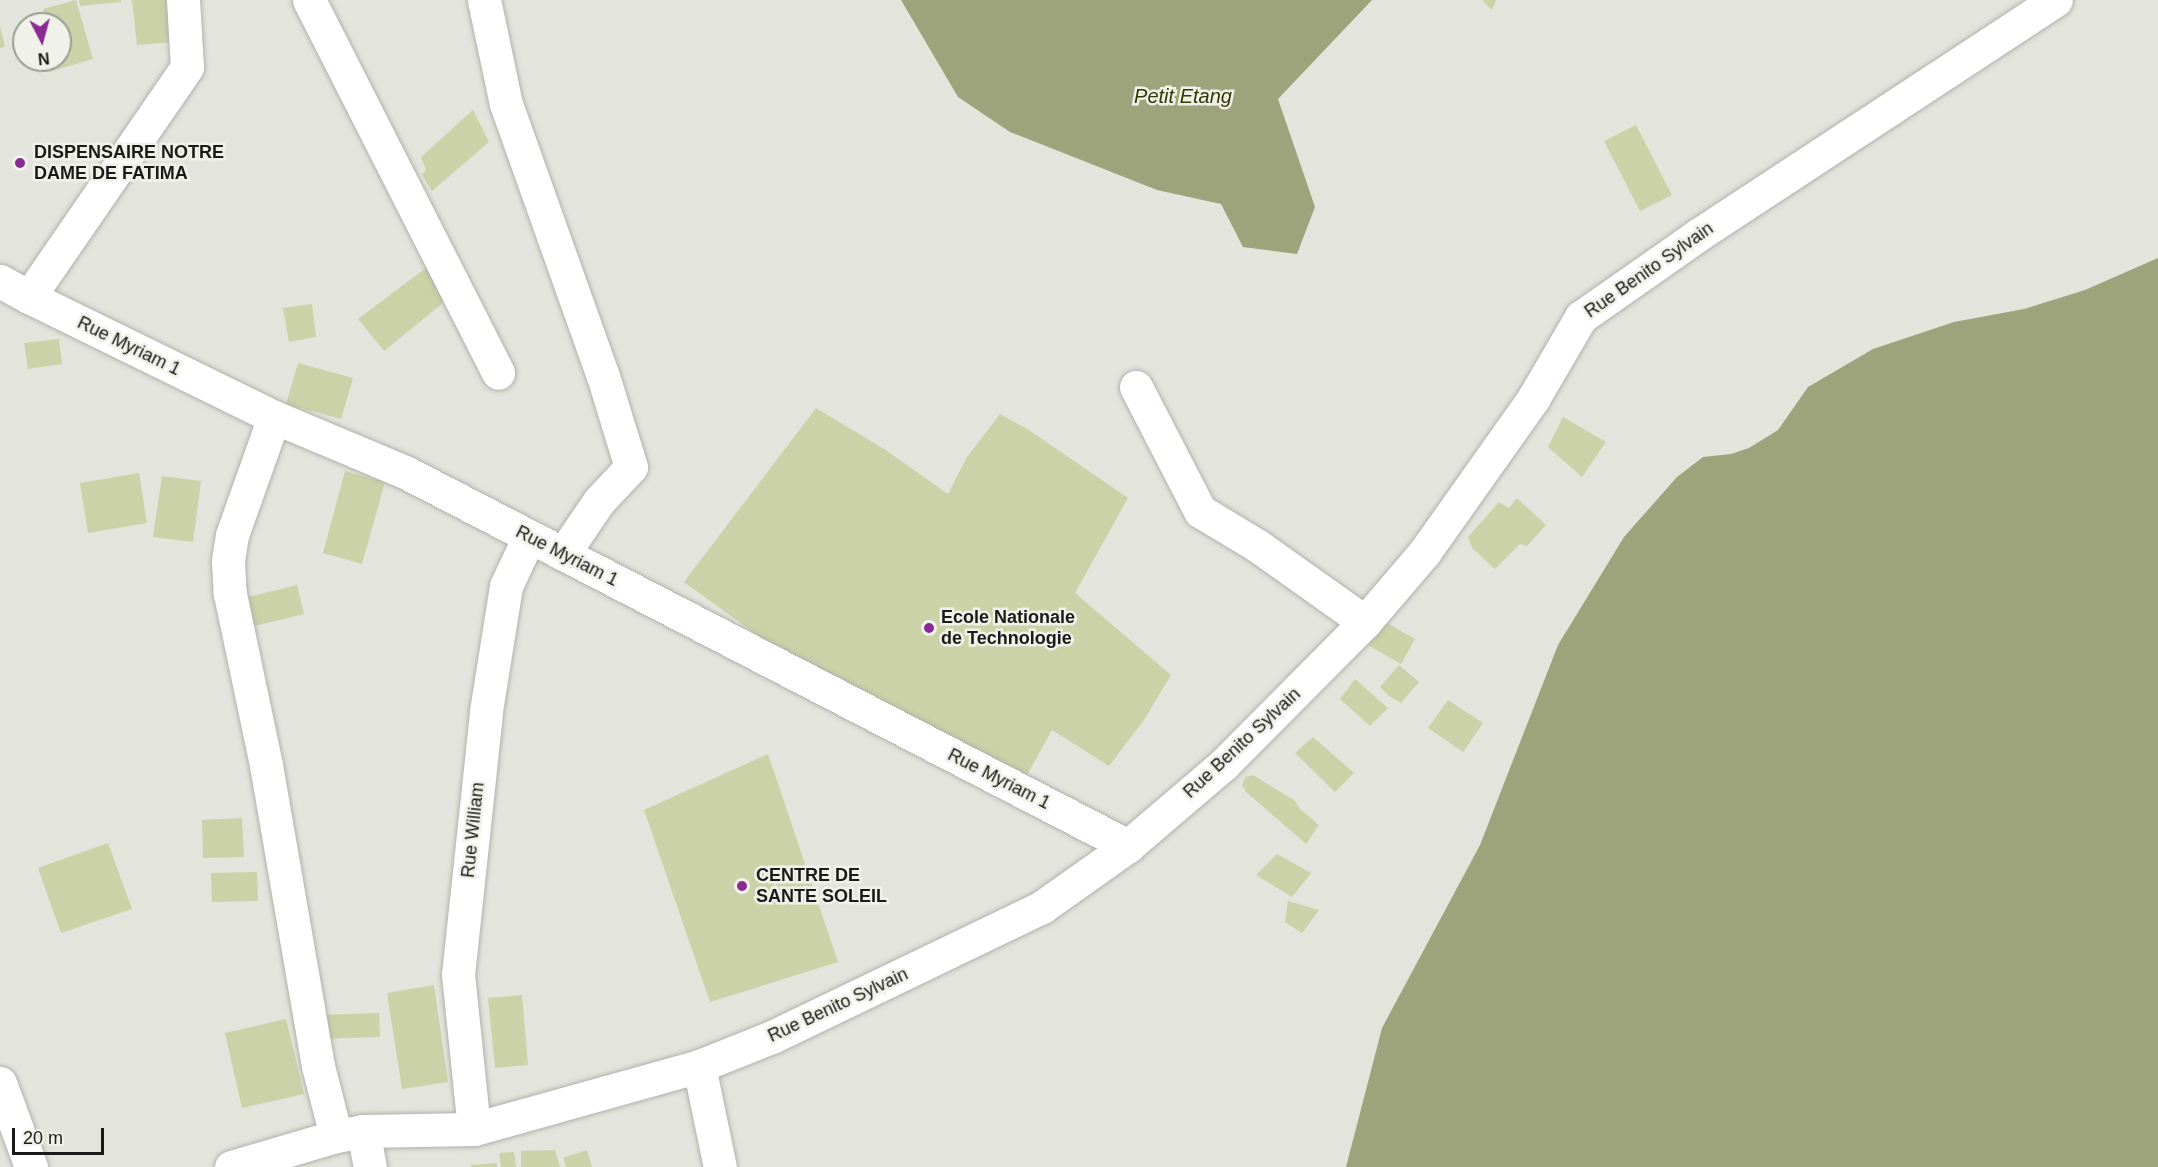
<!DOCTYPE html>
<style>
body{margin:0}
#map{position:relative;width:2158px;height:1167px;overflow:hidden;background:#e3e4dc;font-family:Helvetica,sans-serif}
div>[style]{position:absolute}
.water>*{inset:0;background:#9da37a}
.building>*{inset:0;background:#cbd2a7}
.roads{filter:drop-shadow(0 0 2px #b1b2ab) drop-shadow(0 0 2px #b1b2ab)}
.minor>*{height:33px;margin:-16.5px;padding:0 16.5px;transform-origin:16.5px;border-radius:16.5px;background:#fff}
.major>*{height:33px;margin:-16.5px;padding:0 16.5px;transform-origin:16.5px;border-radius:16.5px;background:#fff}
.dots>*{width:16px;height:16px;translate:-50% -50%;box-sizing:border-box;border:3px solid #f0f2e9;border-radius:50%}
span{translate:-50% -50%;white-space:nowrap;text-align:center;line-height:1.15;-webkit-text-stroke:5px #f0f2e9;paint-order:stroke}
.poi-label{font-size:18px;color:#1a1b18;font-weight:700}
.left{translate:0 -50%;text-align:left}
.street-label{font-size:18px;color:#1a1b18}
.water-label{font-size:20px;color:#333804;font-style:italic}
.north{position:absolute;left:12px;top:12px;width:60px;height:60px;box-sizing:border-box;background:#f0f2e9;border:2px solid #9a9c95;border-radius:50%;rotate:174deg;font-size:16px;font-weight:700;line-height:24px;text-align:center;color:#1a1b18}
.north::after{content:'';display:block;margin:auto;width:21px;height:27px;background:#8b2a92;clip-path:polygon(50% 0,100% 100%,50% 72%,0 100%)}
.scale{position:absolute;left:12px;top:1128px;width:92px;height:27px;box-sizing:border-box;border:3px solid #1a1b18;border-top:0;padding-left:8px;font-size:18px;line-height:21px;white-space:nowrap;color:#1a1b18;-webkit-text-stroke:4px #f0f2e9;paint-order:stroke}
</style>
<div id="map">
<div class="water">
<div style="clip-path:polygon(901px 0,1372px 0,1278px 99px,1315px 207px,1297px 254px,1243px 247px,1221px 204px,1157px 190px,1010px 132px,958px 97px)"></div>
<div style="clip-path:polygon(2158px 258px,2158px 1167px,1346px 1167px,1382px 1028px,1480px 845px,1558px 645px,1624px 537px,1677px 477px,1703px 457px,1731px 454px,1749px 448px,1778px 430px,1808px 387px,1873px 349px,1954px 322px,2024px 309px,2085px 290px)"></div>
</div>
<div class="building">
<div style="clip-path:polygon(76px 0,93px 59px,49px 72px,45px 60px,60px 60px,60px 24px,47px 24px,43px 9px)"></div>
<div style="clip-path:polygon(79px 0,121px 0,121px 2px,80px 6px)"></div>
<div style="clip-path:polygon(132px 0,171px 0,175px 42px,137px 45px)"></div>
<div style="clip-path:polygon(1482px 0,1496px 0,1492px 10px)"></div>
<div style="clip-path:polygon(0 26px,5px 47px,0 48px)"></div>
<div style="clip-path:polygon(473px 110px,489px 142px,432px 191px,422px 175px,426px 170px,421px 157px)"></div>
<div style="clip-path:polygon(1636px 125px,1672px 195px,1640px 211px,1604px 141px)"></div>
<div style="clip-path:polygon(427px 267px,448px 299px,384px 351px,358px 319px)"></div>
<div style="clip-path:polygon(312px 304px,316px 337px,289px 342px,283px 308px)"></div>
<div style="clip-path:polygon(59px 339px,62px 364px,28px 369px,24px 343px)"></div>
<div style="clip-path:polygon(298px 363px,353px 378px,341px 419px,286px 404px)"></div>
<div style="clip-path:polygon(816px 408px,884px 449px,948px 494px,967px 457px,1000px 414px,1029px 430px,1128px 498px,1075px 593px,1171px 675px,1144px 720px,1109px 766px,1052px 730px,1027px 775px,852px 692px,760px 637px,684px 582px)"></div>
<div style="clip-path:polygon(1563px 417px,1606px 442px,1582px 477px,1548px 447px)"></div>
<div style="clip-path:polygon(345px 471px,385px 482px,362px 564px,323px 553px)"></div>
<div style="clip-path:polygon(139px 473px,147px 523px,88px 533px,80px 483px)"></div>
<div style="clip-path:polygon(162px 476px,201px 481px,193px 542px,153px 537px)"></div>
<div style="clip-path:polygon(1517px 498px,1546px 525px,1527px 546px,1520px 544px,1495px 569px,1472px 548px,1468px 537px,1499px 502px,1509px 508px)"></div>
<div style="clip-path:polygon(297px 585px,304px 614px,246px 628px,239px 599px)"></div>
<div style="clip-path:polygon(1382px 620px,1415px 639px,1401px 664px,1368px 645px)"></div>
<div style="clip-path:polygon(1399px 665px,1419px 682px,1401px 703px,1389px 696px,1380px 687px)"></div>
<div style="clip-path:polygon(1355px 679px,1388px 708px,1370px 726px,1340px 699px)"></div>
<div style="clip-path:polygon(1448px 700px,1483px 723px,1463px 752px,1428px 728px)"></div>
<div style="clip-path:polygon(1313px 737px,1354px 773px,1335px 792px,1295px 753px)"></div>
<div style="clip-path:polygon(768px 754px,838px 962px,710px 1002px,644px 810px)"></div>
<div style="clip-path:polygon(1253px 775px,1295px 801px,1300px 809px,1319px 825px,1306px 844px,1246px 792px,1242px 785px,1245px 777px)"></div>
<div style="clip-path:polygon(242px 818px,244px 857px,203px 858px,202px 820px)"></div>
<div style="clip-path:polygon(108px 843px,132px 909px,61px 933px,38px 868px)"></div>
<div style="clip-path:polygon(1277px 854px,1311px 873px,1292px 897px,1256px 875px)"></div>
<div style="clip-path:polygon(257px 872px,258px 901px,212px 902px,211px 873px)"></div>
<div style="clip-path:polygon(1288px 901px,1319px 910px,1302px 933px,1285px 922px)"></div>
<div style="clip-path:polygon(434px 985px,448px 1082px,402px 1089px,387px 993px)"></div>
<div style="clip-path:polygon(522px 995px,528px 1065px,495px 1068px,488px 998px)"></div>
<div style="clip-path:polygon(379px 1013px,380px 1037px,316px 1039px,316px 1015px)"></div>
<div style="clip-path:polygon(286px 1019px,304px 1094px,242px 1108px,225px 1033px)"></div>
<div style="clip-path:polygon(555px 1150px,560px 1167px,521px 1167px,521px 1151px)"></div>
<div style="clip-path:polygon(587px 1150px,592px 1167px,566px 1167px,563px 1158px)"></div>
<div style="clip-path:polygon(514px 1152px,516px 1167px,501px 1167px,499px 1153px)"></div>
<div style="clip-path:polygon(497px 1163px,497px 1167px,471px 1167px,471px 1165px)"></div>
</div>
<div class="roads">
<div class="minor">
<div style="left:309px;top:0;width:418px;rotate:63.1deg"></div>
<div style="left:484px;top:0;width:106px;rotate:78.1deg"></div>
<div style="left:506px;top:104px;width:289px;rotate:70.4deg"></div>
<div style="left:603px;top:376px;width:95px;rotate:72.9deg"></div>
<div style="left:631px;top:467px;width:47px;rotate:133.3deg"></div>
<div style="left:599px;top:501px;width:64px;rotate:124.2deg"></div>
<div style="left:0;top:281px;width:33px;rotate:29deg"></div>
<div style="left:29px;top:297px;width:273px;rotate:26.1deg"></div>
<div style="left:274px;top:417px;width:144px;rotate:22.8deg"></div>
<div style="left:407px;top:473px;width:812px;rotate:27.35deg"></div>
<div style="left:29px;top:297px;width:279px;rotate:-55.5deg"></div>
<div style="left:187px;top:67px;width:67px;rotate:-93.4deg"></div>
<div style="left:1136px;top:387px;width:140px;rotate:62.7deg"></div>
<div style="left:1200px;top:511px;width:68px;rotate:31.1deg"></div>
<div style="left:1258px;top:546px;width:131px;rotate:35.4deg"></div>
<div style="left:274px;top:417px;width:125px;rotate:109.6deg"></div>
<div style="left:232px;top:535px;width:26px;rotate:99deg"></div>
<div style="left:228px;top:561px;width:33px;rotate:87deg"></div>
<div style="left:230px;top:594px;width:175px;rotate:78.1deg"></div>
<div style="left:266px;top:765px;width:305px;rotate:80.2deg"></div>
<div style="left:318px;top:1066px;width:72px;rotate:75.6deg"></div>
<div style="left:699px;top:1066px;width:103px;rotate:78.3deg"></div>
<div style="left:0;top:1083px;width:90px;rotate:69.7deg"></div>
<div style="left:474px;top:1129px;width:155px;rotate:-95.9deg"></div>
<div style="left:458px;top:975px;width:265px;rotate:-83.9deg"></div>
<div style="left:486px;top:711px;width:127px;rotate:-80.9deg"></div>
<div style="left:506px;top:586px;width:54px;rotate:-64.9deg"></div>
<div style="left:363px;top:1131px;width:37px;rotate:79deg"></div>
</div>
<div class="major">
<div style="left:231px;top:1167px;width:109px;rotate:-16.4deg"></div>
<div style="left:336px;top:1136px;width:27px;rotate:-10deg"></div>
<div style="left:363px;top:1131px;width:111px;rotate:-1deg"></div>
<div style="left:474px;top:1129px;width:234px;rotate:-15.6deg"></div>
<div style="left:699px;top:1066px;width:79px;rotate:-21.7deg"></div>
<div style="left:772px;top:1037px;width:300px;rotate:-25.7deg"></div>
<div style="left:1042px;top:907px;width:105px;rotate:-35.3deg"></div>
<div style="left:1128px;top:846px;width:126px;rotate:-40.5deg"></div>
<div style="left:1224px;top:764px;width:200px;rotate:-45.2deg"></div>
<div style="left:1365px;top:622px;width:91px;rotate:-49.5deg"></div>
<div style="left:1424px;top:553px;width:189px;rotate:-54.7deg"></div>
<div style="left:1533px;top:399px;width:95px;rotate:-59.7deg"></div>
<div style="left:1581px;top:317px;width:143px;rotate:-35deg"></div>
<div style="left:1698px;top:235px;width:428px;rotate:-33.3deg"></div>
</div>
</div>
<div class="dots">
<div style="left:20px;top:163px;background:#8b2a92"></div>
<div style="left:929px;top:628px;background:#8b2a92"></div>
<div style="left:742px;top:886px;background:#8b2a92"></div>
</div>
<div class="poi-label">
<span class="left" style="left:34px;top:163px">DISPENSAIRE NOTRE<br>DAME DE FATIMA</span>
<span class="left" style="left:941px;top:628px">Ecole Nationale<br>de Technologie</span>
<span class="left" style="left:756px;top:886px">CENTRE DE<br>SANTE SOLEIL</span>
</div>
<div class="street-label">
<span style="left:1649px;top:270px;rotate:-35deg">Rue Benito Sylvain</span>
<span style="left:129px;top:346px;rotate:26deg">Rue Myriam 1</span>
<span style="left:567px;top:556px;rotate:27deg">Rue Myriam 1</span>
<span style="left:1242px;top:743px;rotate:-43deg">Rue Benito Sylvain</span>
<span style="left:999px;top:779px;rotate:27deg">Rue Myriam 1</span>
<span style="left:473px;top:830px;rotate:-84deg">Rue William</span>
<span style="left:838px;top:1005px;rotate:-25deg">Rue Benito Sylvain</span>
</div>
<div class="water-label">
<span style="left:1183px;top:96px">Petit Etang</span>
</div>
<div class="north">N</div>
<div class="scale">20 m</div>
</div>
